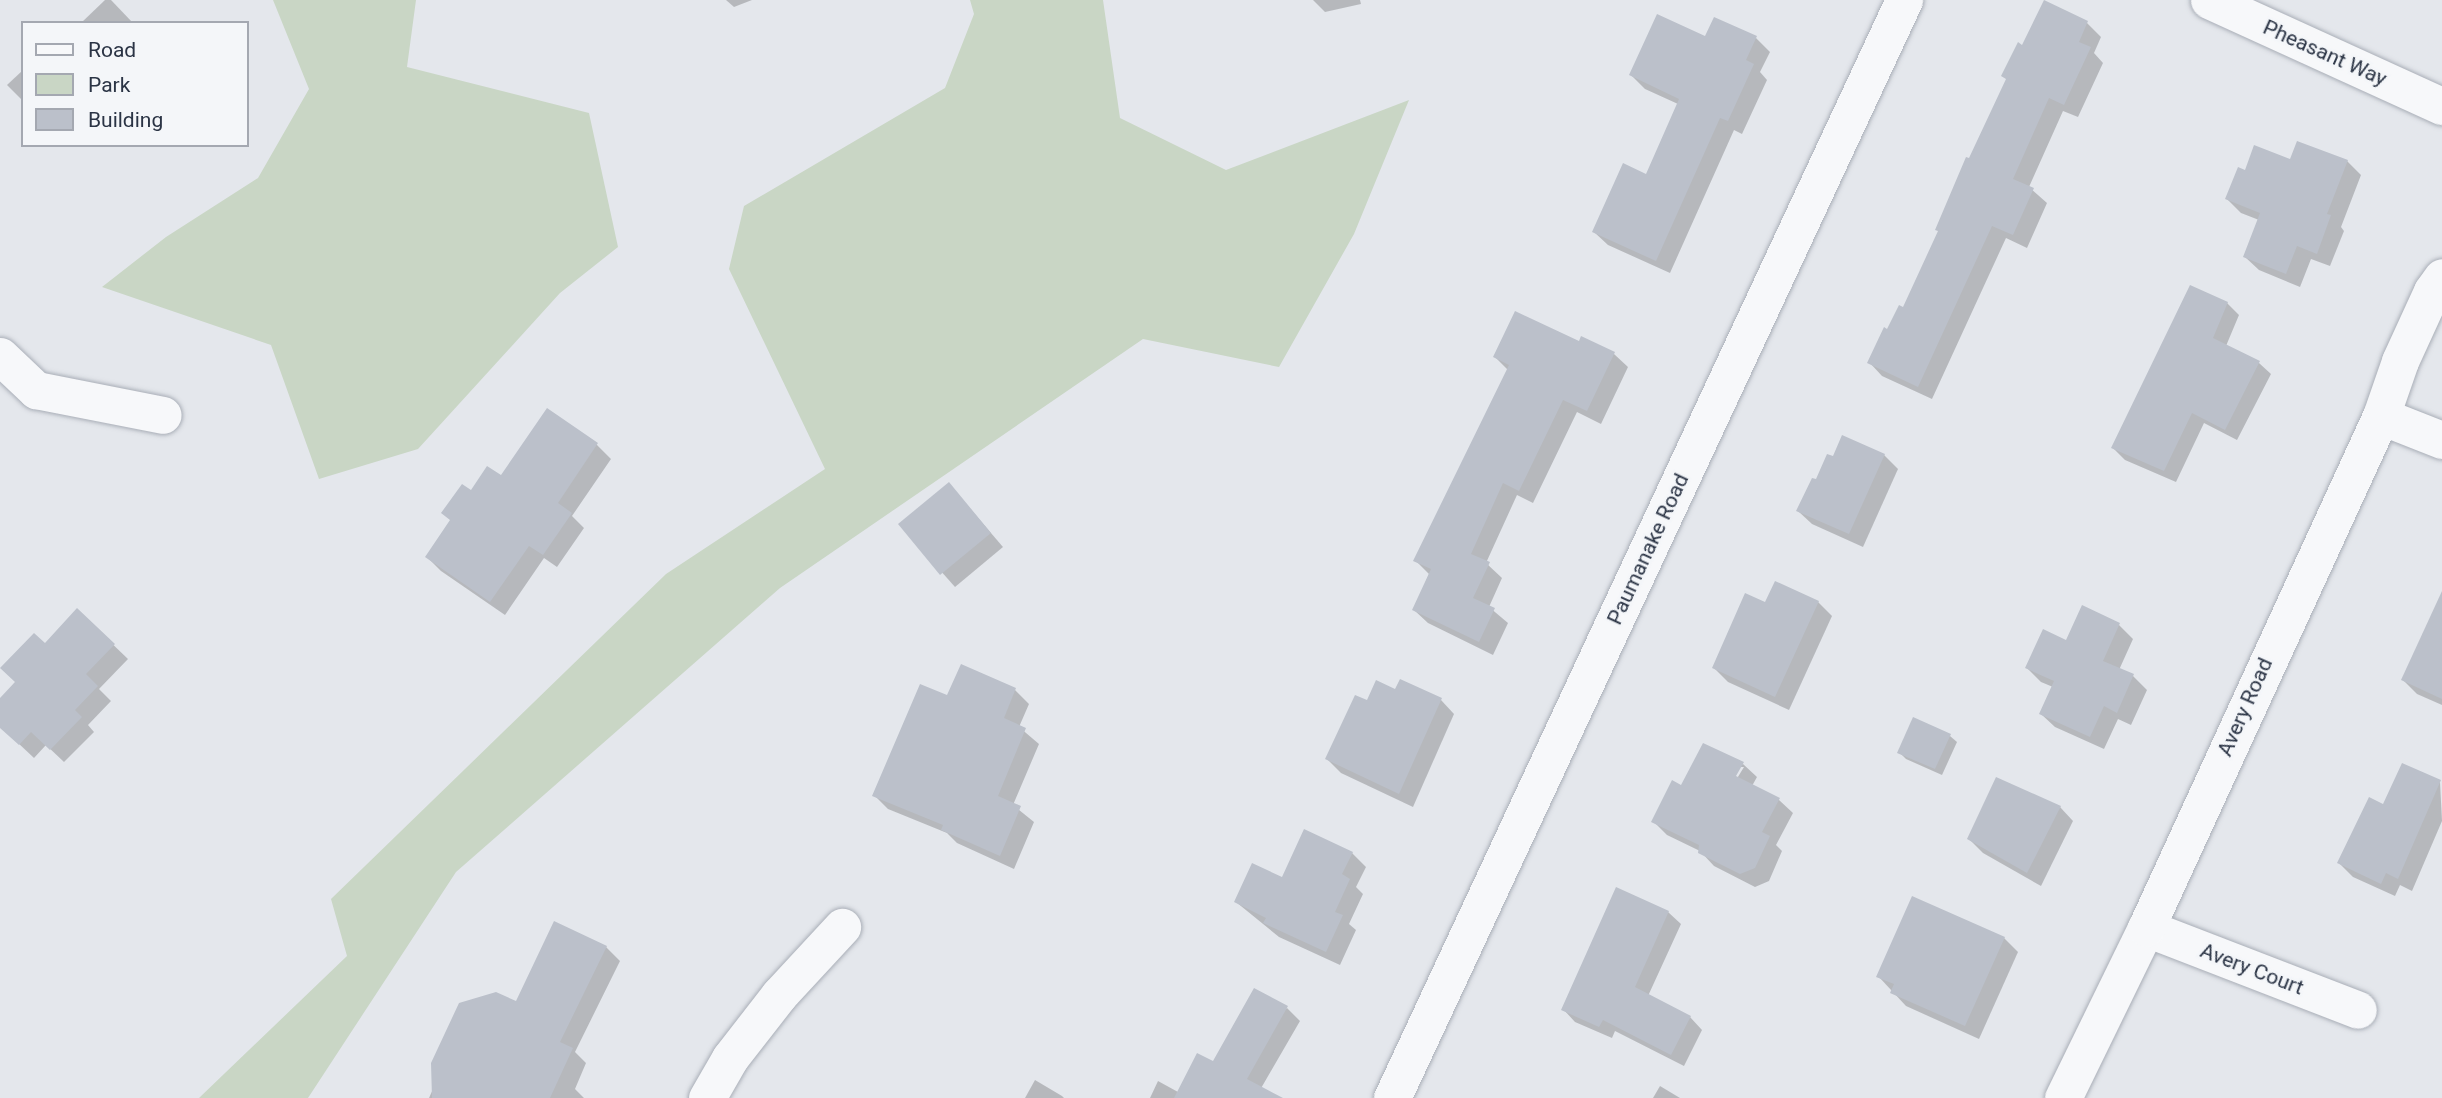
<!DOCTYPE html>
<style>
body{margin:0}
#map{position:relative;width:2442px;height:1098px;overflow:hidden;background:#e4e7ec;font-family:Roboto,sans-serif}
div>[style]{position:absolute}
.green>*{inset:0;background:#c9d6c5}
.shadow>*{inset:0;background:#0003}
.building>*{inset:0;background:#bbc0ca}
.roads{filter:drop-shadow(0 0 2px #a9aeb7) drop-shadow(0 0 2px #a9aeb7)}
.minor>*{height:37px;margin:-18.5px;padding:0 18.5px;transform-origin:18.5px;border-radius:18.5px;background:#f7f8fa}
span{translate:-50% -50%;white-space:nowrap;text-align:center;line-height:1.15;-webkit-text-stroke:5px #f4f6f9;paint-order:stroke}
.street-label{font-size:21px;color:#2b3445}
.legend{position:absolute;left:21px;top:21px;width:228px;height:126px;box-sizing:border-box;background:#f4f6f9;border:2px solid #a4a8b1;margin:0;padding:9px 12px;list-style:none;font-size:21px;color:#2b3445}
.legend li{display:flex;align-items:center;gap:14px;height:35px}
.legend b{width:35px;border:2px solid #a4a8b1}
</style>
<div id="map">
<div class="green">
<div style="clip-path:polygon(273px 0,416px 0,407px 67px,589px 113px,618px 247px,560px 293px,418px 449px,319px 479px,271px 345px,102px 287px,166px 237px,258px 178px,309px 89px)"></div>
<div style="clip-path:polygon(970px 0,1103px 0,1120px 118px,1226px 170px,1409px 100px,1354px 234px,1279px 367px,1143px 339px,780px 588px,456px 872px,308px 1098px,199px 1098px,347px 956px,331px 899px,666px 574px,825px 469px,729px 269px,744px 206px,945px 88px,974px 14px)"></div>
</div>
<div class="shadow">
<div style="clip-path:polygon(105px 0,111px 0,133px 23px,81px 23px)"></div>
<div style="clip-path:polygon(726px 0,752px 0,734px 7px)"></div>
<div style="clip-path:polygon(1313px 0,1360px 0,1361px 4px,1325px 12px)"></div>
<div style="clip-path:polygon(2044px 2px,2087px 23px,2101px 37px,2094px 53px,2103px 63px,2078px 117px,2063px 111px,2029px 187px,2047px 203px,2027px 248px,2006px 238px,1932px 399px,1882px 376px,1869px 362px,1904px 309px)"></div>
<div style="clip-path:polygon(1756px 38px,1770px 52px,1760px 72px,1767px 80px,1742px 134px,1734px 130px,1670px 273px,1608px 245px,1594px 232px,1647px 176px,1678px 104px,1645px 89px,1631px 75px)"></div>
<div style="clip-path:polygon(23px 70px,23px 101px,7px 85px)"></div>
<div style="clip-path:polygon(2291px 161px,2347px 161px,2361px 175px,2341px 227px,2344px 231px,2330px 266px,2311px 259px,2300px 287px,2259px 270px,2245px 257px,2259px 220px,2241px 213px,2227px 199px,2246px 172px)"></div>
<div style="clip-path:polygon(2227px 303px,2239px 315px,2226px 346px,2259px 363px,2271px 374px,2237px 440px,2204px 423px,2176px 482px,2125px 460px,2113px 448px)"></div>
<div style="clip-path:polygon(1582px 339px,1614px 354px,1628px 367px,1601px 424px,1577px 412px,1533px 503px,1517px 495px,1486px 563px,1502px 578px,1489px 607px,1508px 623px,1493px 655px,1428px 623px,1414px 610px,1429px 574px,1415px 560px,1508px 370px,1495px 357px,1580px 344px)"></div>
<div style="clip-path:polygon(548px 410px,597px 445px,611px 459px,572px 516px,584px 528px,557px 567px,544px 558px,505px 615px,441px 571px,427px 557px,502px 478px)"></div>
<div style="clip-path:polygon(1884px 455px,1898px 469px,1863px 547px,1812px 524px,1798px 511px,1834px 458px)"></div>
<div style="clip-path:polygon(949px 484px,1003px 547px,955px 587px,900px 525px)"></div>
<div style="clip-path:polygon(2442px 595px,2442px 705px,2417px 694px,2403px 680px)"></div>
<div style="clip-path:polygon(1818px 602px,1832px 616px,1789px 710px,1728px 682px,1714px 668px,1766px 605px)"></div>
<div style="clip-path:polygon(2082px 608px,2119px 625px,2133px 639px,2119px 670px,2133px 676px,2147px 690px,2131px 725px,2118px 719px,2104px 749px,2055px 727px,2041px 714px,2053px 687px,2041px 682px,2027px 668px,2067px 643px)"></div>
<div style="clip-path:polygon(77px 610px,128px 659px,99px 689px,111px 701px,88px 725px,94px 732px,64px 762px,46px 745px,34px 758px,0 726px,0 700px)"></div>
<div style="clip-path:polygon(1015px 690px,1029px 704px,1019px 727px,1039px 744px,1013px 805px,1034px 822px,1014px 869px,957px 843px,947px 833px,888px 809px,874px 795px,948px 697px)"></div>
<div style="clip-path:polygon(1396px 691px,1441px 700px,1454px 714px,1413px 807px,1341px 773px,1327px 759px)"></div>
<div style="clip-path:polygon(1950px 736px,1957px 742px,1942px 775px,1906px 759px,1899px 752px)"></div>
<div style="clip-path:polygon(evenodd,1743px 764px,1757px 777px,1752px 786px,1779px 800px,1793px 813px,1776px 845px,1782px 851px,1769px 881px,1755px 887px,1714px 866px,1700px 851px,1667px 835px,1653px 821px,1682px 788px,1743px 764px,1739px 767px,1744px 767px,1733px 785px,1730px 783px,1739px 767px)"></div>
<div style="clip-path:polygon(2440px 782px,2442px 821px,2412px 891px,2400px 885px,2395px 896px,2353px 877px,2339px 863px,2383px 806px)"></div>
<div style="clip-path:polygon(2060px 807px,2073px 821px,2041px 886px,1983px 853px,1969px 839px)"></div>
<div style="clip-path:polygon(1352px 853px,1366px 867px,1356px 887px,1363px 894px,1349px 924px,1356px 930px,1340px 965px,1279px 937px,1236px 902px)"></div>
<div style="clip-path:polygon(1668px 912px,1681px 924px,1648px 996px,1690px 1017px,1702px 1030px,1684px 1066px,1615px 1031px,1612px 1038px,1575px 1022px,1563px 1009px)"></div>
<div style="clip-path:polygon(2004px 938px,2018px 952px,1979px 1039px,1906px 1006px,1878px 976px)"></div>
<div style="clip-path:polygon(606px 947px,620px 961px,575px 1052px,586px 1063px,575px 1089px,584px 1098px,429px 1098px,433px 1089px,517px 1003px)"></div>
<div style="clip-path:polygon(1287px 1008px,1300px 1021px,1260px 1090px,1268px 1098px,1150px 1098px,1158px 1081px,1178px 1092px)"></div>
<div style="clip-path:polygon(1035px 1080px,1062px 1096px,1064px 1098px,1025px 1098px)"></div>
<div style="clip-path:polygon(1660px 1086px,1680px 1098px,1653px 1098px)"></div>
</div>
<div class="building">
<div style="clip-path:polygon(2044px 0,2088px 21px,2079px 42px,2091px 47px,2064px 105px,2049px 98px,2013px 179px,2034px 188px,2013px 235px,1992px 226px,1918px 387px,1867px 363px,1884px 327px,1887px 329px,1899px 305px,1903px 307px,1938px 231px,1935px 230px,1966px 157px,1969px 158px,2006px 79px,2001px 76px,2018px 42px,2022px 45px)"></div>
<div style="clip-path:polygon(1657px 14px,1705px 36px,1714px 17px,1757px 36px,1746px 60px,1754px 64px,1728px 121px,1720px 118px,1656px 261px,1592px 232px,1623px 163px,1646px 174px,1679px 99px,1629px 75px)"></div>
<div style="clip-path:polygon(2297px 141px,2348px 160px,2327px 214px,2331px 215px,2317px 254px,2297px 246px,2286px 274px,2243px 257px,2260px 213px,2225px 199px,2238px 167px,2245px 170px,2254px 145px,2290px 159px)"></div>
<div style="clip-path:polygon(2190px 285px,2228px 302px,2213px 338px,2260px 361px,2225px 430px,2192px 413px,2164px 471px,2111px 448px)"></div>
<div style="clip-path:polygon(1515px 311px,1579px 341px,1581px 336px,1615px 352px,1587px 411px,1563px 400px,1519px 491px,1503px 483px,1471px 554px,1490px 562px,1473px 598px,1495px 608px,1479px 642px,1412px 610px,1431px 569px,1413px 561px,1509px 365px,1493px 357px)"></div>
<div style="clip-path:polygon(547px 408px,598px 443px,558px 503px,572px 513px,543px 555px,529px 546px,490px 602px,425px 557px,450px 520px,441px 513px,462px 484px,471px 490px,487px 466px,501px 475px)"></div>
<div style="clip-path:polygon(1842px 435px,1885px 454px,1849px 534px,1796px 511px,1812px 478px,1816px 479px,1827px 454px,1833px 456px)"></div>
<div style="clip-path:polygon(949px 482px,991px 533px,940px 575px,898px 524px)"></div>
<div style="clip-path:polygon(1775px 581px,1819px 601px,1775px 697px,1712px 668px,1745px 593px,1765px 602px)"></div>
<div style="clip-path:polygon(2442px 591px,2442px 699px,2401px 680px)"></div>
<div style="clip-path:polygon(2082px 605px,2120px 623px,2103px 661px,2134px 674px,2117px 713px,2104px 706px,2090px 737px,2039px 714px,2054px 681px,2025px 668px,2043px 629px,2066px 640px)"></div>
<div style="clip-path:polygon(77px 608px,115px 644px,86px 674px,98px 686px,75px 710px,82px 717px,50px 750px,31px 732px,19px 745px,0 728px,0 698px,15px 682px,0 668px,34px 633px,45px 643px)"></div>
<div style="clip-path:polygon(961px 664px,1016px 688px,1004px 718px,1026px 728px,998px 796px,1021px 806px,1000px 856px,941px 830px,943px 825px,872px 796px,920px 684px,947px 695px)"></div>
<div style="clip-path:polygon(1400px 679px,1442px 698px,1399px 794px,1325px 759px,1355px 695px,1367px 700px,1376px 680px,1395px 689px)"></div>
<div style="clip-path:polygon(1913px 717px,1951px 734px,1935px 769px,1897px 753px)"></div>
<div style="clip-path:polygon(1703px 743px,1744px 762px,1736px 776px,1780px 798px,1762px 832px,1770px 836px,1755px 868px,1740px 874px,1698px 853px,1699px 845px,1651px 822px,1672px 780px,1681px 785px)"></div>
<div style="clip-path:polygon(2402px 763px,2441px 780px,2398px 879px,2386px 873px,2381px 884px,2337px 863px,2369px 797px,2383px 804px)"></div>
<div style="clip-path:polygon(1996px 777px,2061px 806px,2027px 873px,1967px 839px)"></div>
<div style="clip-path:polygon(1304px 829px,1353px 852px,1342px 874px,1350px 879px,1335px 912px,1343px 915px,1326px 952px,1263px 923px,1266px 918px,1234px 902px,1252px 863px,1282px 877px)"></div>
<div style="clip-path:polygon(1616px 887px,1669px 911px,1635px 987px,1691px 1016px,1671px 1055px,1603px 1020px,1599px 1027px,1561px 1010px)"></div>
<div style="clip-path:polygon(1912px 896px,2005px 937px,1965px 1026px,1890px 993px,1894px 984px,1876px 977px)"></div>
<div style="clip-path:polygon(554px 921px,607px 946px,560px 1042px,573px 1048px,550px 1098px,432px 1098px,431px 1063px,459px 1003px,496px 992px,516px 1001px)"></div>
<div style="clip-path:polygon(1254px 988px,1288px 1006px,1247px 1079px,1283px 1098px,1174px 1098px,1197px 1053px,1213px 1061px)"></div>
</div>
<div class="roads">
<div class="minor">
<div style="left:2209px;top:0;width:256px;rotate:24.5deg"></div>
<div style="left:0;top:356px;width:50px;rotate:43.4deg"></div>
<div style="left:36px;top:390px;width:129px;rotate:11.1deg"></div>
<div style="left:2381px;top:416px;width:66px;rotate:21.5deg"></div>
<div style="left:2146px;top:928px;width:227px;rotate:21.1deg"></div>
<div style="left:707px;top:1098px;width:46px;rotate:-60.1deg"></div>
<div style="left:730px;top:1058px;width:80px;rotate:-52.1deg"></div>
<div style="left:779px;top:995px;width:93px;rotate:-47.2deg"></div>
<div style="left:1392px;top:1098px;width:1212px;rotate:-65deg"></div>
<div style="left:2063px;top:1098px;width:189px;rotate:-64deg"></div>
<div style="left:2146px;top:928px;width:563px;rotate:-65.35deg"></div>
<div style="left:2381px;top:416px;width:58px;rotate:-70.9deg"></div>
<div style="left:2400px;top:361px;width:77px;rotate:-65.4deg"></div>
<div style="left:2432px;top:291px;width:17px;rotate:-54deg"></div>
</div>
</div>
<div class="street-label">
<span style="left:2325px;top:53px;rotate:24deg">Pheasant Way</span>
<span style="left:1648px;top:549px;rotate:-65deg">Paumanake Road</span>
<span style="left:2245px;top:707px;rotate:-66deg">Avery Road</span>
<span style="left:2252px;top:969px;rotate:21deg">Avery Court</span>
</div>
<ul class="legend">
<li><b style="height:9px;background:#f7f8fa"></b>Road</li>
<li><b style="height:19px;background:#c9d6c5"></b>Park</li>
<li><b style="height:19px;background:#bbc0ca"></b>Building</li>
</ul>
</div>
